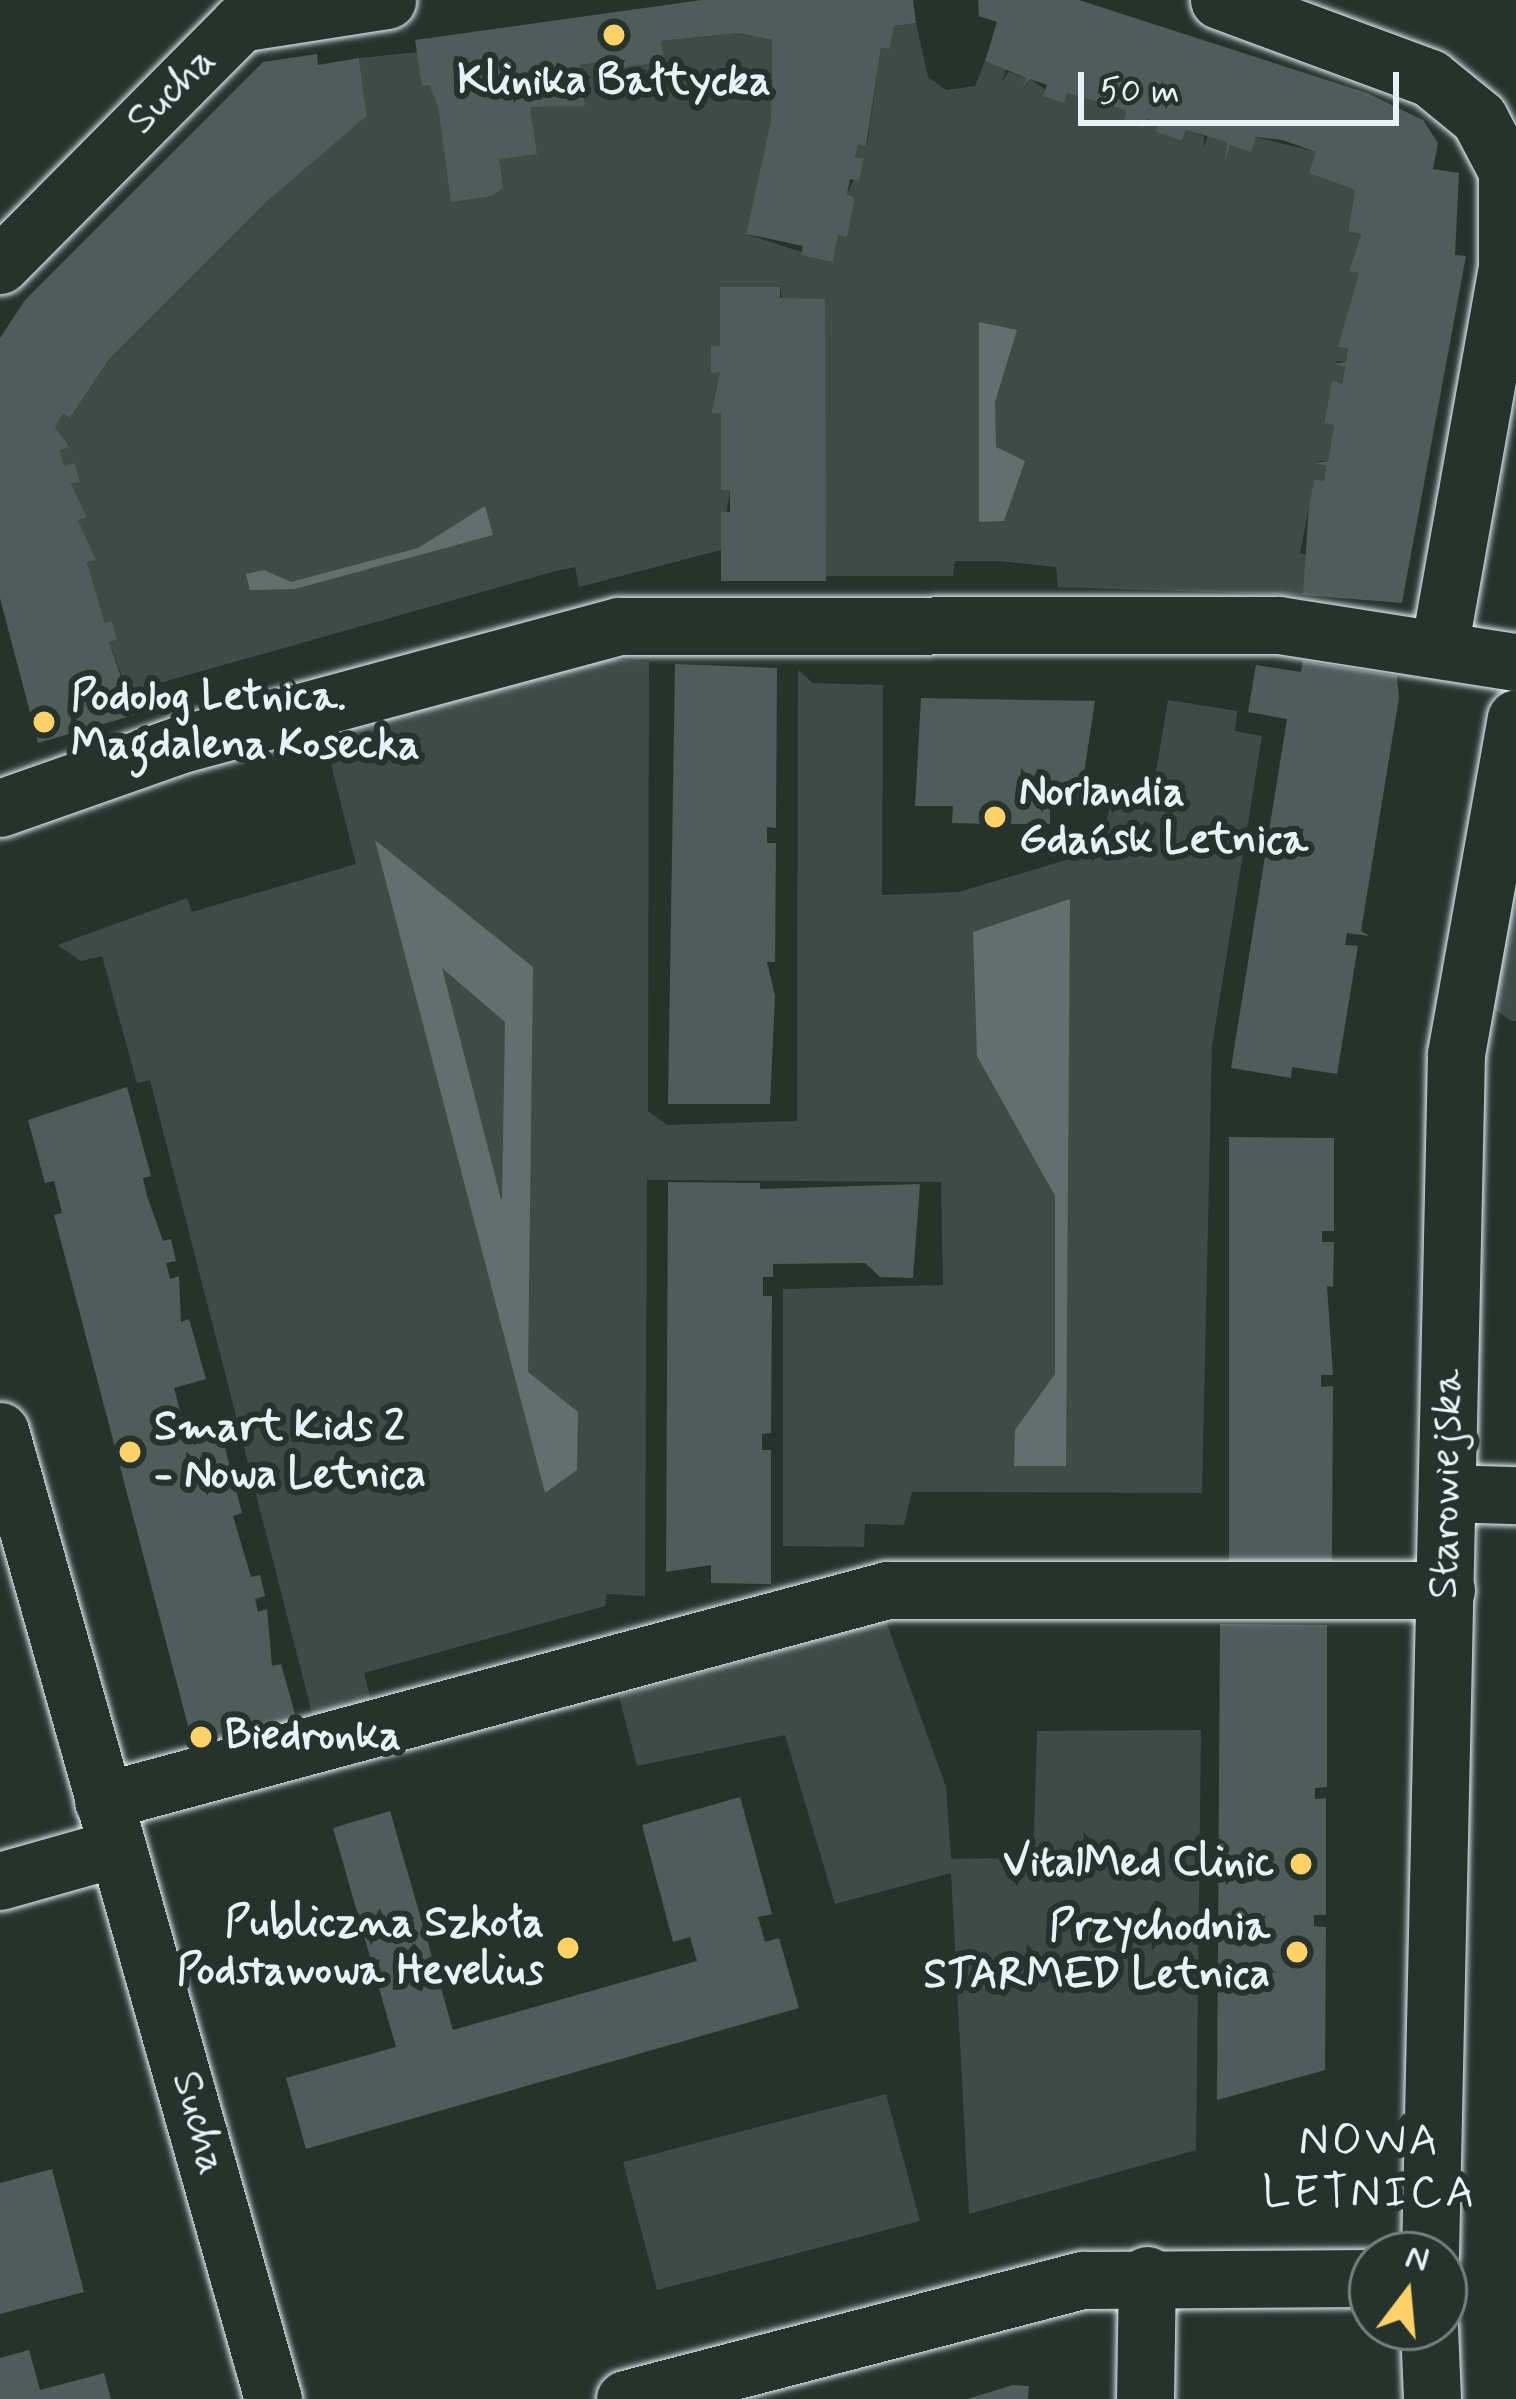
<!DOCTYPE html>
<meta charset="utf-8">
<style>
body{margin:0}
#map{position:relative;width:1516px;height:2399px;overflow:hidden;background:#26332d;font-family:Mynerve,sans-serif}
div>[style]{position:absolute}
.green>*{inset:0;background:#3e4b47}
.water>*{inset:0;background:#636f6d}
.building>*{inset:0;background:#505c59}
.roads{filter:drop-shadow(0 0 3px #e8f1f8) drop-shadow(0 0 3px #e8f1f8)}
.minor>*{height:57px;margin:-28.5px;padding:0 28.5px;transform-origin:28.5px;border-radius:28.5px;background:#26332d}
.dots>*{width:33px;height:33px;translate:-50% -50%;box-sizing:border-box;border:6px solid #26332d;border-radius:50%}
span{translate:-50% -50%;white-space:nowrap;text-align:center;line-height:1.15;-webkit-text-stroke:12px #26332d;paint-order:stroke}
.poi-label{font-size:42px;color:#e8f1f8;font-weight:700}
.left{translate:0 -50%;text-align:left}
.right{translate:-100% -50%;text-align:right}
.street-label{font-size:42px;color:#e8f1f8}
.neighbourhood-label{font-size:45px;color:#e8f1f8;letter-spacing:3px}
.north{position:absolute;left:1348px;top:2231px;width:120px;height:120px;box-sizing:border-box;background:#26332d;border:3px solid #747f7e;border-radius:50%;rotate:16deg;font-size:33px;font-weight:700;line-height:48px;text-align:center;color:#e8f1f8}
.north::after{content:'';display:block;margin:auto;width:42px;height:54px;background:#ffd166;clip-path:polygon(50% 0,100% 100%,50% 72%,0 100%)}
.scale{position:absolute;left:1078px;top:72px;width:321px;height:54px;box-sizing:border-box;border:6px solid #e8f1f8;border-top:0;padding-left:15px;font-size:36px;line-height:42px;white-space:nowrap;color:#e8f1f8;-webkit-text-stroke:9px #26332d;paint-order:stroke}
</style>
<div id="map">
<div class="green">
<div style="clip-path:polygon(916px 23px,928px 77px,946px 90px,975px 86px,985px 61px,1006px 68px,1002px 82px,1008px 72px,1026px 78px,1024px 89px,1030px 79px,1064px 102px,1067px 93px,1081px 97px,1080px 108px,1085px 97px,1126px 110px,1125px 122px,1143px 128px,1147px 119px,1157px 122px,1156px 132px,1182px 141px,1186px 130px,1204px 136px,1203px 148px,1208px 136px,1227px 142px,1226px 155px,1230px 145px,1256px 137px,1316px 152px,1310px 173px,1355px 190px,1348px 230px,1361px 234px,1349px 270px,1359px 273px,1339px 346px,1348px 348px,1346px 362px,1335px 361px,1345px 367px,1342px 384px,1332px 382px,1324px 422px,1334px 425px,1328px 461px,1317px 461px,1326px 466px,1324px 481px,1314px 481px,1300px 553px,1310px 556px,1303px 595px,1058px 587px,1056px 567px,999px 561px,955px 561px,953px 576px,826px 576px,780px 287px,721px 287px,720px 346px,711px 347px,711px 372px,720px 372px,711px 412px,721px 413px,721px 490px,730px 490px,721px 550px,579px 587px,575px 567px,556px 571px,128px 692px,109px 642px,117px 640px,112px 622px,105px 623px,87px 562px,95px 559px,78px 520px,87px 517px,71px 484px,80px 481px,75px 464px,64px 466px,60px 450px,70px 446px,55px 427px,63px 414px,70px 418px,110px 358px,265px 203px,367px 116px,359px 58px,418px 52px,422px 85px,429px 85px,438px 107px,452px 202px,499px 159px,530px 107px,585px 106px,580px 65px,595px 63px,597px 71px,663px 62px,661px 41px,739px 33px,772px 40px,771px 120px,746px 234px,832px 262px,838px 235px,847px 236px,855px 198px,847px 194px,863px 159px,855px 157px,858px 144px,867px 145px,881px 48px,890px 49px,894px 26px)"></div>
<div style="clip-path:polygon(591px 658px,649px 662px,648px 1111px,667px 1125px,797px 1121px,798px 670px,813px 683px,883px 685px,882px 895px,959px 892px,1099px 850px,1116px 784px,1153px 790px,1168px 700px,1237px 711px,1235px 731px,1262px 736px,1212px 1046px,1202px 1493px,912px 1492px,904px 1525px,865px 1524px,864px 1547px,783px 1546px,783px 1289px,943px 1285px,941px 1182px,647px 1180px,645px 1596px,607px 1594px,605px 1606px,364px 1673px,372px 1705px,314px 1721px,150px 1080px,137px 1083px,102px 956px,81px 961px,57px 945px,187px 898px,192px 912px,356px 864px,322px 728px)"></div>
<div style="clip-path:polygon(1516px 833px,1516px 1021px,1511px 1021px,1487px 1003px)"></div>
<div style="clip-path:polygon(886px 1621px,946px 1787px,951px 1859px,1017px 1858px,1034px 1832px,1037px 1731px,1201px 1730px,1196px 2150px,969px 2214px,951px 1873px,835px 1904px,785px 1735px,637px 1766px,619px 1696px)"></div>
<div style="clip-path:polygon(886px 2094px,920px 2221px,657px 2290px,623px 2162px)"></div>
</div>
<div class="water">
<div style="clip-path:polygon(979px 322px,1017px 330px,995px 402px,996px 447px,1025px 461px,1004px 521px,979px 522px)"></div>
<div style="clip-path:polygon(485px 506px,493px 535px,295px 589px,250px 590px,246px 574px,264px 570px,291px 582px,418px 548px)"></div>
<div style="clip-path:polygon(evenodd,375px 840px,533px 967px,528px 1372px,578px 1412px,577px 1470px,545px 1493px,375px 840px,442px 968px,505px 1022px,502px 1199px,501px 1199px,442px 968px)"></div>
<div style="clip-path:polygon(1070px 899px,1066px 1466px,1014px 1466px,1015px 1430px,1055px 1374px,1055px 1196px,977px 1056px,973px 932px)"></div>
</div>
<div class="building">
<div style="clip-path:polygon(702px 0,913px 0,916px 23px,894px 26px,890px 49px,881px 48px,866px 146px,858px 144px,855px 157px,864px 158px,859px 181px,850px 179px,847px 194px,855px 198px,847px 237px,838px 235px,833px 262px,801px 255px,803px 246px,746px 234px,771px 120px,772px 40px,739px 33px,661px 41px,664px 62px,596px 71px,595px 63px,580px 65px,585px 106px,530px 107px,537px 154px,499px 159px,503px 188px,492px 196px,451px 202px,438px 107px,429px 85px,422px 86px,415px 40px)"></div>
<div style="clip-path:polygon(978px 0,1079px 0,1367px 93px,1423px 120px,1438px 143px,1433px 169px,1459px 173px,1455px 255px,1466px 256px,1402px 603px,1303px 595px,1309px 506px,1314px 480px,1324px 481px,1326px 466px,1315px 463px,1328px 461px,1334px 425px,1324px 423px,1332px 381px,1342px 384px,1345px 367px,1334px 364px,1346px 362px,1348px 348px,1338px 347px,1359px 273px,1349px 271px,1361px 234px,1348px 231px,1355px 190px,1309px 173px,1316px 152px,1282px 140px,1256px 137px,1251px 152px,1230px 145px,1225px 162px,1227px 142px,1186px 130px,1182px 141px,1156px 132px,1157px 122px,1147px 119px,1143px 128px,1124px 122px,1126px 110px,1067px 93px,1064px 103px,1043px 96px,1047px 85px,1030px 79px,1023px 88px,1026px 78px,985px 61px,997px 22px,979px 16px)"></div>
<div style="clip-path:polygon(317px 54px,318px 65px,359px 58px,367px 116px,265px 203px,110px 358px,70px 418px,63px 414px,55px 427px,70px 447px,60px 450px,64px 466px,75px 463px,80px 482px,71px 484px,87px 517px,78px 520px,96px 560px,87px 562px,105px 623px,112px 621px,117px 640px,109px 642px,134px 715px,38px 743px,0 598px,0 338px,25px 300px,263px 62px)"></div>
<div style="clip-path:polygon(720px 287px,780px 287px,780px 298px,825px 299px,826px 581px,721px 581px,721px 512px,730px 512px,730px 490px,721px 490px,721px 413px,711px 413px,720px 372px,711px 373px,711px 346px,720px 346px)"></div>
<div style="clip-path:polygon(1303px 661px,1397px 676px,1399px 698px,1361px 931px,1369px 936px,1347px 933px,1345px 945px,1358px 946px,1337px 1074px,1292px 1067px,1291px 1078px,1231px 1068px,1287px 719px,1248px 712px,1256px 665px,1301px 672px)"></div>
<div style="clip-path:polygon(675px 664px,777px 668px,776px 828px,767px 827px,767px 843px,776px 843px,775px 962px,767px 962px,775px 996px,770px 1104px,668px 1104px)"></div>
<div style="clip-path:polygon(921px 698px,1095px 701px,1079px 806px,1050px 806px,1050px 824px,1012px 824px,995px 814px,988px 824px,952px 823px,953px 806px,915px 806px)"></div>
<div style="clip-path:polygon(127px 1087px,151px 1176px,143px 1178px,147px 1196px,163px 1241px,171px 1239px,176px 1261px,166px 1263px,170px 1279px,179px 1276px,181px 1322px,189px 1319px,206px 1379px,174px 1388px,188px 1441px,221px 1432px,242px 1513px,233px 1516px,251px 1577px,260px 1575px,265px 1596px,255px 1599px,258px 1612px,267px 1609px,272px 1666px,281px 1664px,298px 1725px,196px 1756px,54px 1215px,62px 1213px,54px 1181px,45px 1183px,28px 1120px)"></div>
<div style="clip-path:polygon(1229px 1137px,1334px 1138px,1334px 1231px,1322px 1231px,1322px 1242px,1334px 1242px,1333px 1287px,1327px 1286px,1333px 1375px,1321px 1375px,1321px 1387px,1333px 1386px,1332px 1561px,1229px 1561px)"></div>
<div style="clip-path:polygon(668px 1182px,760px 1183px,760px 1189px,920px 1184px,913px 1278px,880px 1277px,865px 1263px,773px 1264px,773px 1277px,763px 1277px,763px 1296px,772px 1296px,771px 1433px,762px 1434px,762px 1450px,771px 1450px,771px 1584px,711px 1583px,711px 1565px,666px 1572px)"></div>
<div style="clip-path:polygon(1220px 1624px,1327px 1625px,1327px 1787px,1315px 1788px,1315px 1799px,1326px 1798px,1326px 1915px,1314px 1915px,1314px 1926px,1326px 1927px,1325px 2070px,1217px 2100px)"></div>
<div style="clip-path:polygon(740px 1797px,772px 1914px,758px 1917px,765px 1942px,779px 1938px,799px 2008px,306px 2149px,286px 2078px,396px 2047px,333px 1828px,390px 1811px,453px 2030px,697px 1961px,690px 1937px,673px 1942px,642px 1825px)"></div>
<div style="clip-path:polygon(52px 2169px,84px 2292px,0 2314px,0 2183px)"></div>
<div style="clip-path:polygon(29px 2350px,40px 2390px,104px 2373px,111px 2399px,0 2399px,0 2358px)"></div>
<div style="clip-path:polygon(1013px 2385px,1029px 2386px,1028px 2399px,967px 2399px)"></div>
</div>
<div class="roads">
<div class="minor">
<div style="left:1219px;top:0;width:225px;rotate:20.3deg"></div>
<div style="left:1430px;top:78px;width:63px;rotate:39.2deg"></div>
<div style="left:1479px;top:118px;width:60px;rotate:62.2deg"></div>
<div style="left:1507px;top:171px;width:96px;rotate:90deg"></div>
<div style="left:1507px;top:267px;width:386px;rotate:100.1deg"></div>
<div style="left:0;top:265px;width:341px;rotate:-45.2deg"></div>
<div style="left:240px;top:23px;width:149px;rotate:-8.9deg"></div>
<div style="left:0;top:808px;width:196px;rotate:-19.4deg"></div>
<div style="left:185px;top:743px;width:449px;rotate:-15.1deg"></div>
<div style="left:619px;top:626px;width:660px;rotate:-0.09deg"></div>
<div style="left:1279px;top:625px;width:240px;rotate:8.9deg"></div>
<div style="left:0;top:1431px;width:1006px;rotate:74.25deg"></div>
<div style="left:1447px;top:1493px;width:69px;rotate:1.7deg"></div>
<div style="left:103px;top:1801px;width:812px;rotate:-15.06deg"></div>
<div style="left:887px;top:1590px;width:559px"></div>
<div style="left:0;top:1881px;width:122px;rotate:-15.8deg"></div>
<div style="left:1430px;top:2255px;width:1201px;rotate:-88.76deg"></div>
<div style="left:1456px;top:1054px;width:341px;rotate:-79.9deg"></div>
<div style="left:1429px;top:2327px;width:72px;rotate:87.6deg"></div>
<div style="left:625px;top:2399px;width:473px;rotate:-14.6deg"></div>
<div style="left:1083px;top:2280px;width:289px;rotate:-0.4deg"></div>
<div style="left:1145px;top:2399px;width:124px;rotate:-89.1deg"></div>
</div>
</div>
<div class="dots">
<div style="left:614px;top:35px;background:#ffd166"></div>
<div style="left:44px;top:722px;background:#ffd166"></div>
<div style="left:995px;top:817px;background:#ffd166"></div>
<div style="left:130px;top:1452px;background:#ffd166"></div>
<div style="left:201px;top:1737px;background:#ffd166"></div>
<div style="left:1301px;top:1864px;background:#ffd166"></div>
<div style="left:568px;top:1948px;background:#ffd166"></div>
<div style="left:1297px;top:1952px;background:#ffd166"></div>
</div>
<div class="poi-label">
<span style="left:614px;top:82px">Klinika Bałtycka</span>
<span class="left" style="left:71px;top:722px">Podolog Letnica.<br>Magdalena Kosecka</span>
<span class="left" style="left:1019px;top:817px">Norlandia<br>Gdańsk Letnica</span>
<span class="left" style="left:154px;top:1452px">Smart Kids 2<br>- Nowa Letnica</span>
<span class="left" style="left:225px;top:1737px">Biedronka</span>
<span class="right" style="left:1274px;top:1864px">VitalMed Clinic</span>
<span class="right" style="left:544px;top:1948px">Publiczna Szkoła<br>Podstawowa Hevelius</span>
<span class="right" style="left:1270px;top:1952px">Przychodnia<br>STARMED Letnica</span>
</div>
<div class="street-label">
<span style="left:172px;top:91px;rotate:-45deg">Sucha</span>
<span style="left:1447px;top:1484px;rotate:-89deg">Starowiejska</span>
<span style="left:198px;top:2123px;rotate:74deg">Sucha</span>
</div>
<div class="neighbourhood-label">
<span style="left:1370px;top:2168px">NOWA<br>LETNICA</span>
</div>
<div class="north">N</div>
<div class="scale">50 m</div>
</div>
